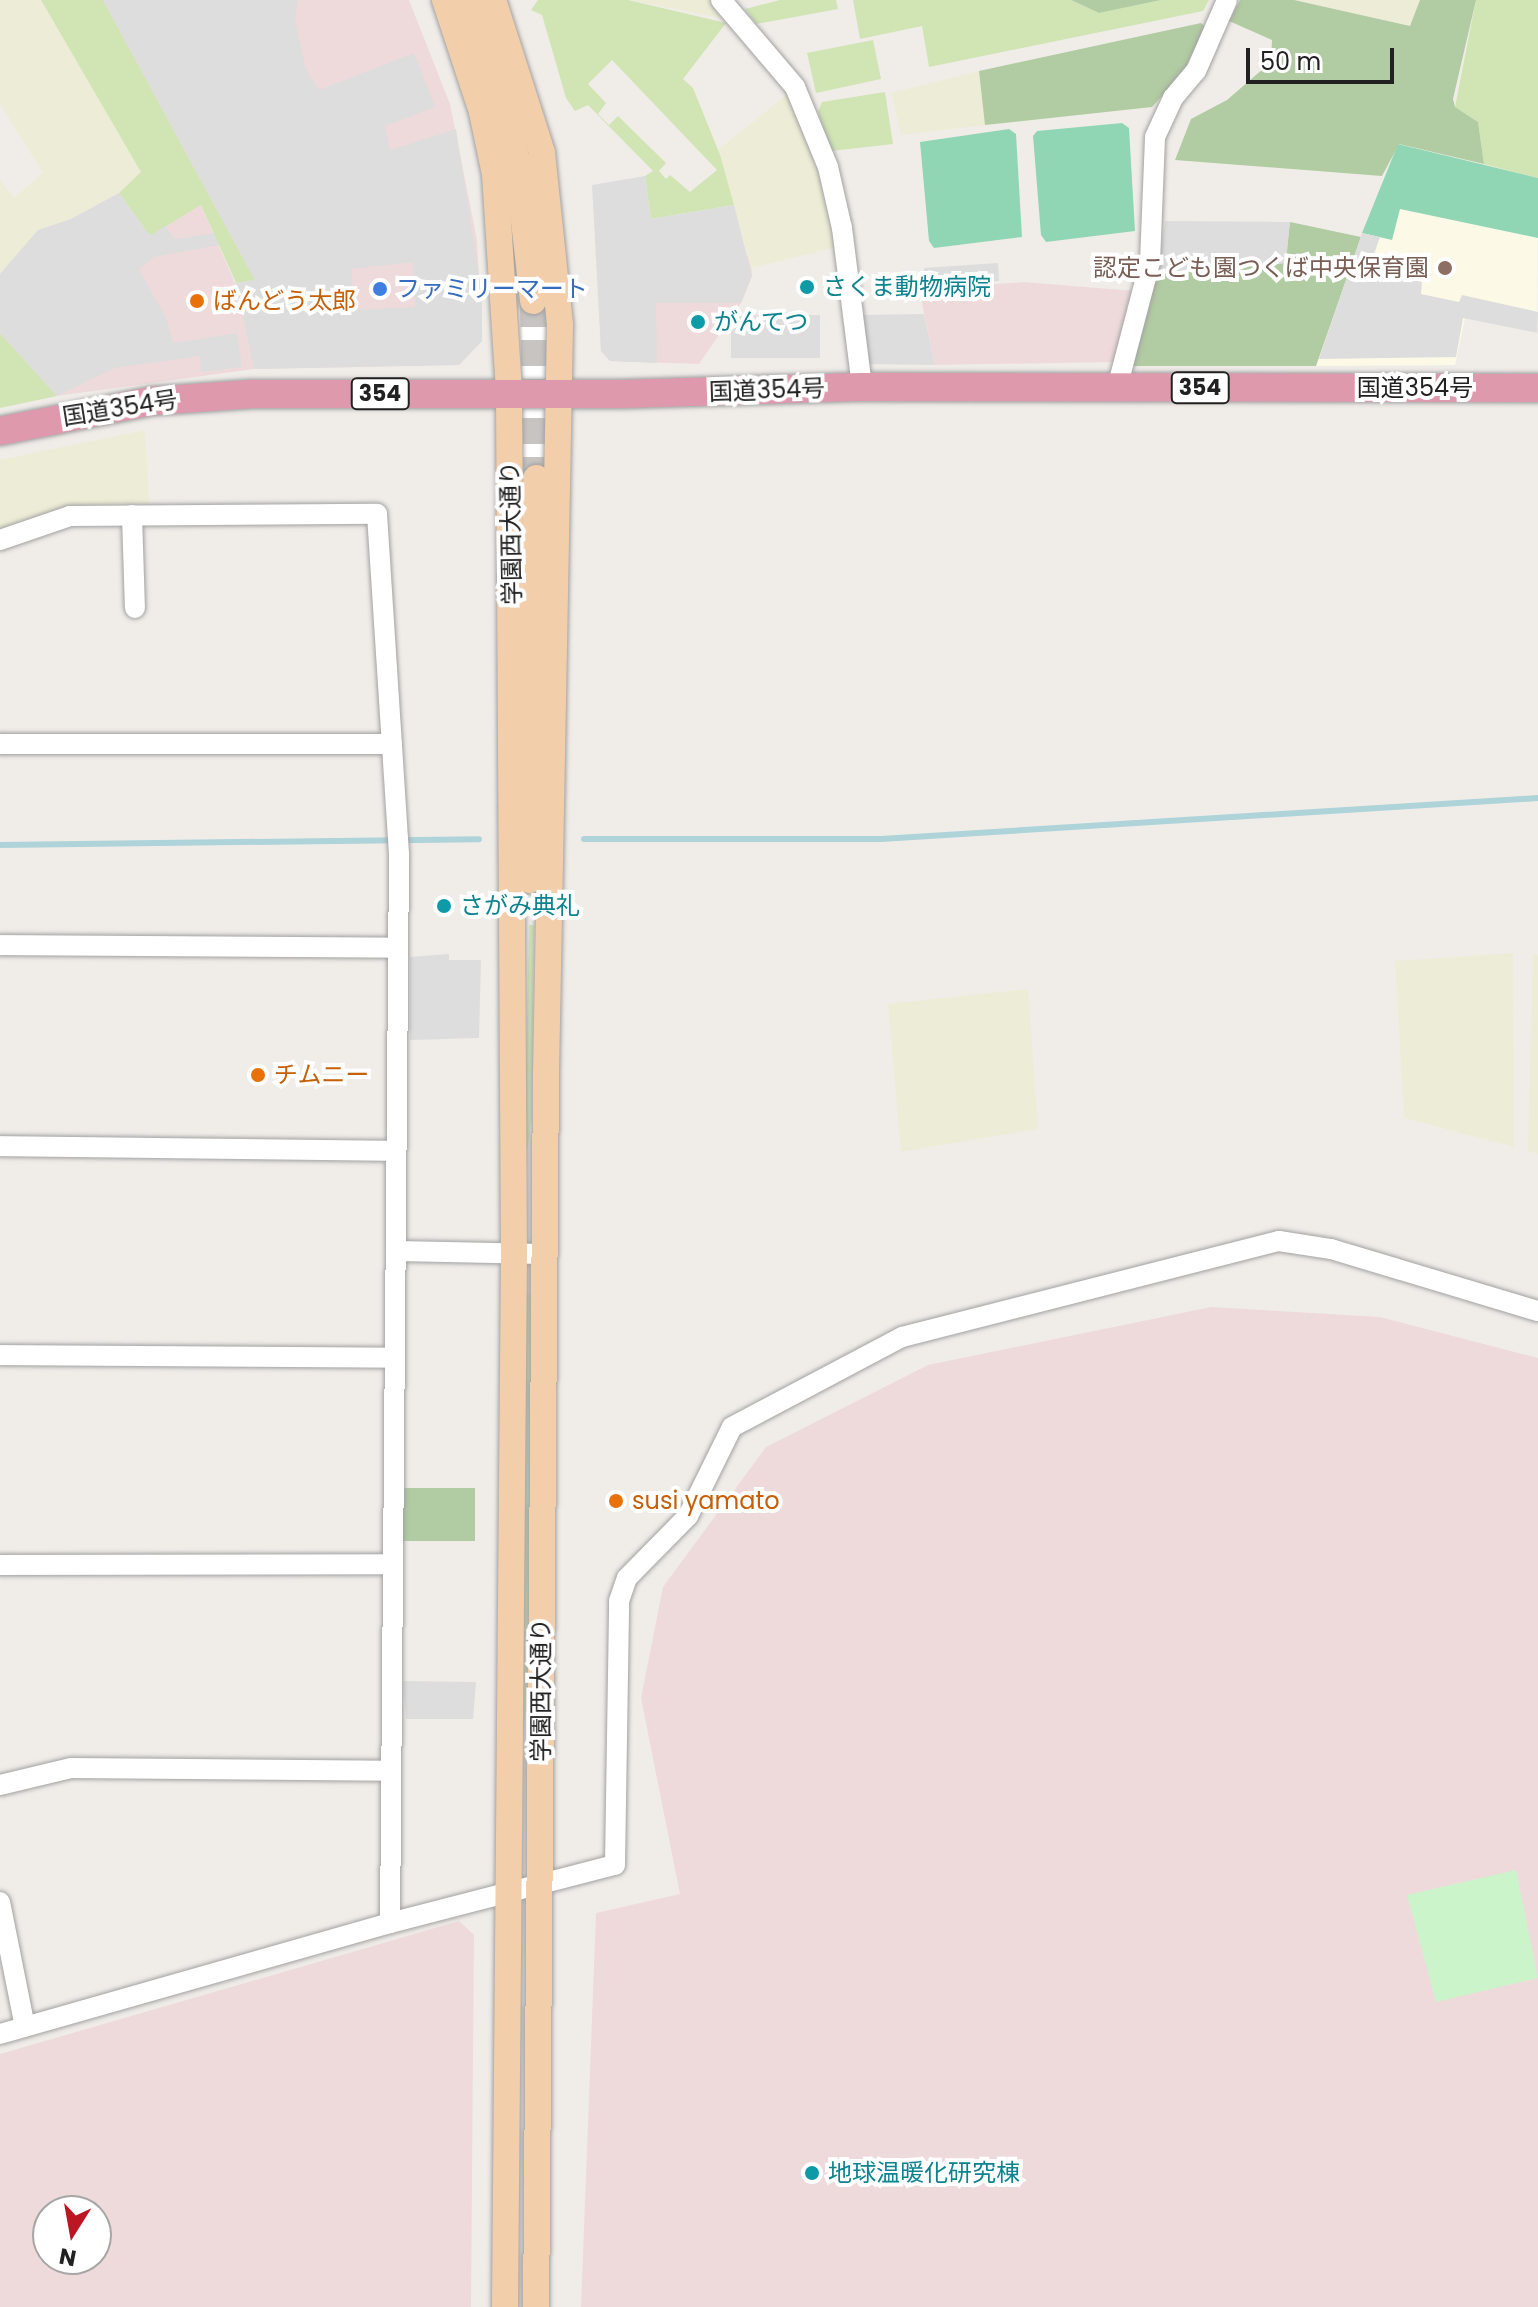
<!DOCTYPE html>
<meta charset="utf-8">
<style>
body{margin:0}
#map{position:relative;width:1538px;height:2307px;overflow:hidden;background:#f0ede9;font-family:Poppins,"Noto Sans JP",sans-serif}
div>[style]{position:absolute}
.commercial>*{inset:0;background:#efdadb}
.education>*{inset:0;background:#fcfae6}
.farmland>*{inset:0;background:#edecd6}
.grass>*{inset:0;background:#d0e4b4}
.forest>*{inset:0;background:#b1cba2}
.park>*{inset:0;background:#cbf4cb}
.pitch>*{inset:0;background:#90d6b5}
.parking>*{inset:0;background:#ddd}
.pier>*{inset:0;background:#fff}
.stream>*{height:6px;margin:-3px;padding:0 3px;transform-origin:3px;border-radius:3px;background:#aed3d9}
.major-tunnel>*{height:26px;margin-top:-13px;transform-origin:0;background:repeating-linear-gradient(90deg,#c7c4c1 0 26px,transparent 0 39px)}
.roads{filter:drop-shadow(0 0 2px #a2a2a2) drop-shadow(0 0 2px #a2a2a2)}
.minor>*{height:20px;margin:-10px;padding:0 10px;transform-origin:10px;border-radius:10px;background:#fff}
.major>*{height:26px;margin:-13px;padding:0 13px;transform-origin:13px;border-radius:13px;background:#f3ceab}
.highway>*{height:28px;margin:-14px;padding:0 14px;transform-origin:14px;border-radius:14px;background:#df99ac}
.dots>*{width:22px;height:22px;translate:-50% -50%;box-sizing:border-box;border:4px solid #fff;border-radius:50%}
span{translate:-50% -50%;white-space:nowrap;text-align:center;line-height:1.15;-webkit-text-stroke:8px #fff;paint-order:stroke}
.shield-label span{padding:2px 6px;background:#fff;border:2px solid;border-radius:6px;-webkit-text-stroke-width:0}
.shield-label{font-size:22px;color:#212121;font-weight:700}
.education-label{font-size:24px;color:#785e54}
.right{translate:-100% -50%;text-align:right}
.culture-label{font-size:24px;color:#0d838f}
.left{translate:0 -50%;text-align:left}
.shop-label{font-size:24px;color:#366cbe}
.food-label{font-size:24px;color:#c56008}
.street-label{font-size:24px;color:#212121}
.north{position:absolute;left:32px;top:2195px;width:80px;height:80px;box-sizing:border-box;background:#fff;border:2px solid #a6a6a6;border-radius:50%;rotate:191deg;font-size:22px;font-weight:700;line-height:32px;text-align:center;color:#212121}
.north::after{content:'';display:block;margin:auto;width:28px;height:36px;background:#bc1623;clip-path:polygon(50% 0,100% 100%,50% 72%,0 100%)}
.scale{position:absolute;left:1246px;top:48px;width:148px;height:36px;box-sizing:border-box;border:4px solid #212121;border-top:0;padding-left:10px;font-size:24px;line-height:28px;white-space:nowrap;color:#212121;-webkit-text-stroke:6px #fff;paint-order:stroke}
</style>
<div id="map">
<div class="commercial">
<div style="clip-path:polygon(103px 0,409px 0,450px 104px,477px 240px,482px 341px,459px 365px,254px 369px,57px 396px,0 333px,0 274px,71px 219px,119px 193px,150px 236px,201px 205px,235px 283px,255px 280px)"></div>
<div style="clip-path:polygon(750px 255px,752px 276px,741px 303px,699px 364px,610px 361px,601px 351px,598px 277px)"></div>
<div style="clip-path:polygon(1024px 282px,1135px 291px,1116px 362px,935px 365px,919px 289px)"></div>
<div style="clip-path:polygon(1211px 1307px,1380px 1317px,1538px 1358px,1538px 2307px,581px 2307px,596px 1913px,680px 1894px,641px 1698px,663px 1587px,766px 1447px,928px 1365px)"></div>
<div style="clip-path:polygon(evenodd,459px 1921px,474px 1935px,471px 2307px,0 2307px,0 2054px,459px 1921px,48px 2211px,96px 2211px,96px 2259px,48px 2259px,48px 2211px)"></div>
</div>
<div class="education">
<div style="clip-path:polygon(1398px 144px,1538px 178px,1537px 333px,1465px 318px,1455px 365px,1316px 366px)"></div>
</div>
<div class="farmland">
<div style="clip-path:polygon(0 0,41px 0,142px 172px,119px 193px,71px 219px,38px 230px,0 274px,0 180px,14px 198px,43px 173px,0 104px)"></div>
<div style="clip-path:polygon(629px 0,716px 0,721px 18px)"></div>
<div style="clip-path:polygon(1294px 0,1420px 0,1411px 26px)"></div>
<div style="clip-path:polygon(979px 71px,985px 125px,901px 135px,891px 93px)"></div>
<div style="clip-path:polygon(790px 92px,824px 176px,837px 247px,751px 268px,718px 150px)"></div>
<div style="clip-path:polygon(145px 430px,149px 504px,87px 505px,0 530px,0 460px)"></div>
<div style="clip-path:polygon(1513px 953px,1514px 1147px,1404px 1118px,1395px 961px)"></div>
<div style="clip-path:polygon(1533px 954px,1538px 955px,1538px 1154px,1528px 1151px)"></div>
<div style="clip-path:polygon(1028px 989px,1038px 1129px,901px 1152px,888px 1004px)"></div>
</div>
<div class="grass">
<div style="clip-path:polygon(41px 0,103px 0,255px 280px,236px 283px,201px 205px,150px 236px,119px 193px,141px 172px)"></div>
<div style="clip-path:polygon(evenodd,538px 0,628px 0,726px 23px,683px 79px,693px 88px,720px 155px,734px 205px,651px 219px,645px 176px,653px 171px,588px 105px,575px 111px,566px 98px,542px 15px,531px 10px,538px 0,612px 60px,717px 170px,690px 192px,670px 175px,666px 179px,659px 171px,666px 163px,618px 116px,609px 125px,598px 114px,606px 103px,588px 84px,612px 60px)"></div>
<div style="clip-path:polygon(780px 0,836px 0,838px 9px,756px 24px,745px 9px)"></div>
<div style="clip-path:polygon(853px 0,1071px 0,1099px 13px,1161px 0,1209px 0,1203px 11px,929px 67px,922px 26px,860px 39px)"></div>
<div style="clip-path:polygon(1476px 0,1538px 0,1538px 178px,1484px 164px,1478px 122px,1455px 107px)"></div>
<div style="clip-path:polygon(873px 40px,881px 79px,816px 93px,807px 53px)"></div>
<div style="clip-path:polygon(885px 92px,893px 144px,831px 151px,818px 112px,822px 102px)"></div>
<div style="clip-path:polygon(0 333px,57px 396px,0 408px)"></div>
<div style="clip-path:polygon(529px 925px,534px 925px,532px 1118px,524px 1171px)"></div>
<div style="clip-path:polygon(523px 1293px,533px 1296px,530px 1671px,522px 1744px)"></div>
</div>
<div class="forest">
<div style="clip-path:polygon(1071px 0,1161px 0,1099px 13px)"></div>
<div style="clip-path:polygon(1240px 0,1294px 0,1410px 26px,1420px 0,1476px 0,1453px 99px,1455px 107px,1478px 122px,1484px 164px,1399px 144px,1382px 176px,1175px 160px,1191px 119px,1227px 100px,1271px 62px,1272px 40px,1229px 21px)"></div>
<div style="clip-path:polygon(1201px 23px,1205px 27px,1183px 73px,1152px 107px,985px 125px,979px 71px)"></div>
<div style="clip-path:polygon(1290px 222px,1361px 237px,1316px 366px,1130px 366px,1158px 274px,1285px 263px)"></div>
<div style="clip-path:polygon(403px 1488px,475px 1488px,475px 1541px,403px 1541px)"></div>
</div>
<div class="park">
<div style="clip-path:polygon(1516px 1870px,1538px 1978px,1436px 2002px,1407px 1895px)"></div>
</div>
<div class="pitch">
<div style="clip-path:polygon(1122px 123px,1129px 128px,1135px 231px,1046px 242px,1041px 235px,1033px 136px,1037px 131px)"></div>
<div style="clip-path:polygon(1009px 129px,1016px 134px,1022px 237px,934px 248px,929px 241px,920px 142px)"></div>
<div style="clip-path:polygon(1398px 144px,1538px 178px,1538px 238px,1400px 209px,1392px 240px,1362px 233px)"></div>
</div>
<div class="parking">
<div style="clip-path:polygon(evenodd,103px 0,298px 0,295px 20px,306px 70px,319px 90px,414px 53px,435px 107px,385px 126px,390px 150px,456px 129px,482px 293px,482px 341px,459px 365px,254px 369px,236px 283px,255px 280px,103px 0,413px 262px,415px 307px,353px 310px,352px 269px,413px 262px)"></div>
<div style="clip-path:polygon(645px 176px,651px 219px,734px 205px,752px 276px,741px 303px,656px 303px,657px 363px,610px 361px,601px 351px,592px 185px)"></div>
<div style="clip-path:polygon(119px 193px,150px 236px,165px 226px,175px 239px,214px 233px,219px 245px,154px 257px,139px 269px,167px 320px,173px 343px,237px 333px,242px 367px,201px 372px,200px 356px,115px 368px,57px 396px,0 333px,0 274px,38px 230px,71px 219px)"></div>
<div style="clip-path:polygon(1165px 221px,1290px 222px,1286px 263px,1158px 274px)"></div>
<div style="clip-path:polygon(1362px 233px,1380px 237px,1368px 271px,1422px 282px,1421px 294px,1459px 302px,1462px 295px,1538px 312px,1537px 333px,1463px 318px,1456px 357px,1319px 359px)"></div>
<div style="clip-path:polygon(998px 263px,999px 281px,925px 286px,924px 268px)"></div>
<div style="clip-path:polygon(924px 314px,935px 365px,868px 364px,861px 315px)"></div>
<div style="clip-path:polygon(731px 315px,820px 315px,820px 358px,731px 358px)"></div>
<div style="clip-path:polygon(449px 954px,449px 960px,481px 960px,479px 1038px,410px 1040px,410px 957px)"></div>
<div style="clip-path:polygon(403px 1681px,476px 1682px,473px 1719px,406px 1719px)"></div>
</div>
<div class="pier">
<div style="clip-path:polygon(548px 302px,548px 474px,521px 475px,522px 303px)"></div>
</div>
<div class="stream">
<div style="left:584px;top:839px;width:297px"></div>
<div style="left:881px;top:839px;width:658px;rotate:-3.57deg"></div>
<div style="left:0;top:845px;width:479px;rotate:-0.7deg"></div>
</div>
<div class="major-tunnel">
<div style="left:533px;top:301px;width:177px;rotate:89deg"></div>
</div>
<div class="roads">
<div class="minor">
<div style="left:721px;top:0;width:114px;rotate:49.6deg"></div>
<div style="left:795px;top:87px;width:87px;rotate:67.6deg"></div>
<div style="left:828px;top:167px;width:63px;rotate:77.1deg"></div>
<div style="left:842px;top:228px;width:160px;rotate:82.8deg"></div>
<div style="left:1117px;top:388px;width:130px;rotate:-75.3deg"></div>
<div style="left:1150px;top:262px;width:125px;rotate:-87.7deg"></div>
<div style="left:1155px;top:137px;width:43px;rotate:-65.2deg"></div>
<div style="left:1173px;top:98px;width:35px;rotate:-50deg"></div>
<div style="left:1196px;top:71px;width:77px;rotate:-66.4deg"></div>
<div style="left:132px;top:515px;width:93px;rotate:88.2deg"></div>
<div style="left:0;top:540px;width:74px;rotate:-18.9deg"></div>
<div style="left:70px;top:516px;width:307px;rotate:-0.4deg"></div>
<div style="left:377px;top:514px;width:341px;rotate:86.3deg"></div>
<div style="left:399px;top:854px;width:1069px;rotate:90.48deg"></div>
<div style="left:0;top:744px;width:392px"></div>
<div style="left:0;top:945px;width:398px;rotate:0.4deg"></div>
<div style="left:0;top:1146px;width:396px;rotate:0.7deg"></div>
<div style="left:396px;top:1251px;width:148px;rotate:1.2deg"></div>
<div style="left:0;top:1355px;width:393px;rotate:0.4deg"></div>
<div style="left:0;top:1565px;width:393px;rotate:-0.1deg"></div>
<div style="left:0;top:1785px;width:73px;rotate:-13.5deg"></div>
<div style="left:71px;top:1768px;width:319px;rotate:0.5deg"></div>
<div style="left:0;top:1902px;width:127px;rotate:78.7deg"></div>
<div style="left:0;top:2034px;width:405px;rotate:-15.9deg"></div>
<div style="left:390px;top:1923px;width:232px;rotate:-14.5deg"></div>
<div style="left:615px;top:1865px;width:264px;rotate:-89.1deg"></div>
<div style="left:619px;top:1601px;width:24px;rotate:-71deg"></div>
<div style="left:627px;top:1578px;width:87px;rotate:-45.5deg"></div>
<div style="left:688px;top:1516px;width:99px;rotate:-63.7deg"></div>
<div style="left:732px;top:1427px;width:192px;rotate:-27.9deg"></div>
<div style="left:902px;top:1337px;width:389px;rotate:-14.3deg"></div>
<div style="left:1279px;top:1241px;width:53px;rotate:8.7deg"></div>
<div style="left:1331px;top:1249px;width:216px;rotate:16.7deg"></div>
</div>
<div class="major">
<div style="left:445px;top:0;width:118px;rotate:71.7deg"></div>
<div style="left:482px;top:112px;width:63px;rotate:78.2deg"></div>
<div style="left:495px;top:174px;width:219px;rotate:86.3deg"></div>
<div style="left:509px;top:393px;width:860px;rotate:89.67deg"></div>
<div style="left:514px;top:1253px;width:1054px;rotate:90.49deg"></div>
<div style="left:469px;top:0;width:46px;rotate:68.4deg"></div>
<div style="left:486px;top:43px;width:121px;rotate:75.2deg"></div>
<div style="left:517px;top:160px;width:142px;rotate:83.5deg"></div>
<div style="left:493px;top:0;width:161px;rotate:72.2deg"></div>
<div style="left:542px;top:153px;width:173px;rotate:84deg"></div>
<div style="left:560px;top:325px;width:748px;rotate:91.07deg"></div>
<div style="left:546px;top:1073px;width:1234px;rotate:90.46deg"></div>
<div style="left:530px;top:880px;width:402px;rotate:-89.1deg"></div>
</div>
<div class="highway">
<div style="left:0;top:431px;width:155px;rotate:-11.2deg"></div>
<div style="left:152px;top:401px;width:100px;rotate:-4deg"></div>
<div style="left:252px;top:394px;width:370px"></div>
<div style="left:622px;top:394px;width:240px;rotate:-1.7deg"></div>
<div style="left:862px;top:387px;width:676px;rotate:0.08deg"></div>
</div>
</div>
<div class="dots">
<div style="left:1445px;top:268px;background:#8d6e63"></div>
<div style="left:807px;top:287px;background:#0f9aa8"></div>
<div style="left:380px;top:289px;background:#3f7fe0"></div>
<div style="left:197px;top:301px;background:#e8710a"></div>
<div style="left:698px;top:322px;background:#0f9aa8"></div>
<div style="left:444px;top:906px;background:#0f9aa8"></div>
<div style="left:258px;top:1075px;background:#e8710a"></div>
<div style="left:616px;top:1501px;background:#e8710a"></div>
<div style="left:812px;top:2173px;background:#0f9aa8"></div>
</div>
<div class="shield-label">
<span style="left:1200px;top:388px">354</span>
<span style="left:380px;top:394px">354</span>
</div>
<div class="education-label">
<span class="right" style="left:1429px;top:268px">認定こども園つくば中央保育園</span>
</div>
<div class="culture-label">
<span class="left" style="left:823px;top:287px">さくま動物病院</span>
<span class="left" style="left:714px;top:322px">がんてつ</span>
<span class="left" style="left:460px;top:906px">さがみ典礼</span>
<span class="left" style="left:828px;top:2173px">地球温暖化研究棟</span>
</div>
<div class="shop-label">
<span class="left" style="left:396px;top:289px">ファミリーマート</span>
</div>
<div class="food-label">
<span class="left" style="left:213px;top:301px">ばんどう太郎</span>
<span class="left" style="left:274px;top:1075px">チムニー</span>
<span class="left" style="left:632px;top:1501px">susi yamato</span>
</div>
<div class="street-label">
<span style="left:1415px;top:388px">国道354号</span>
<span style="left:767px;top:390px;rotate:-2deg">国道354号</span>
<span style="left:120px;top:408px;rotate:-9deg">国道354号</span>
<span style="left:511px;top:533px;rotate:-91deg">学園西大通り</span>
<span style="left:541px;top:1690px;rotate:-90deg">学園西大通り</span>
</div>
<div class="north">N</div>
<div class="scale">50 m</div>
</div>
